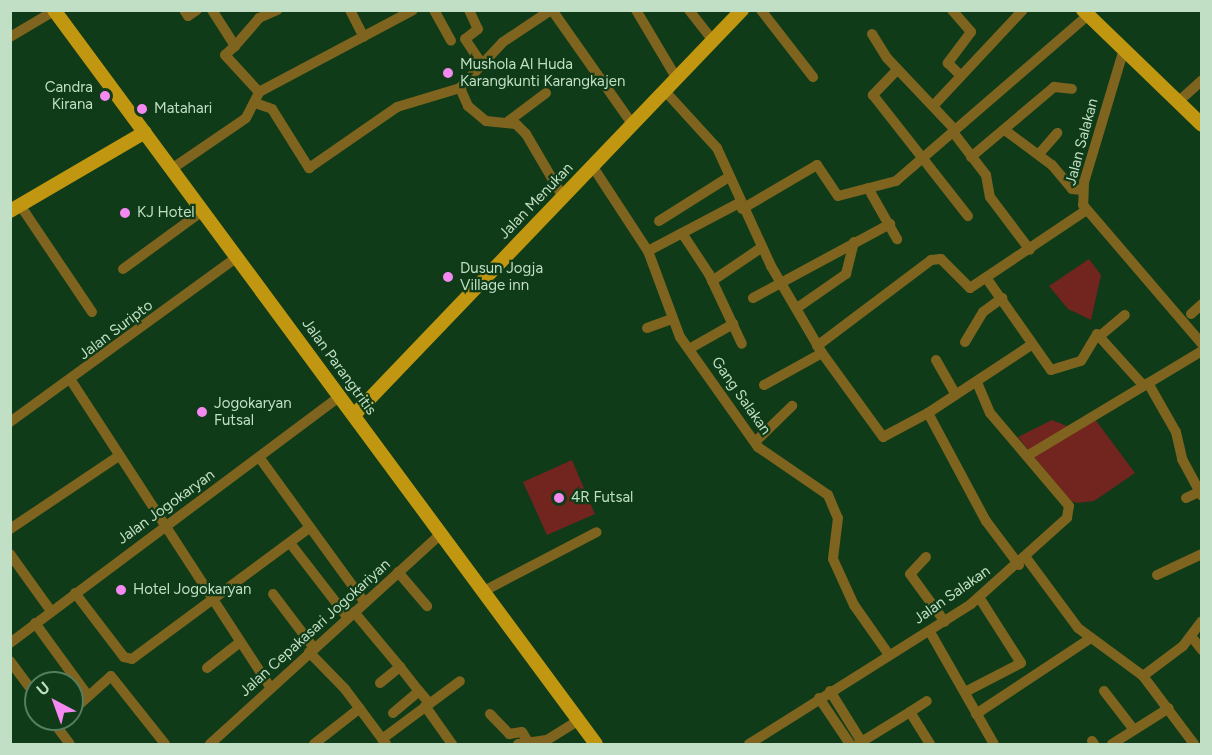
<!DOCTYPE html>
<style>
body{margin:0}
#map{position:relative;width:1212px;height:755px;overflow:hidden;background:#0f3b19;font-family:Figtree,sans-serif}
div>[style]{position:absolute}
.green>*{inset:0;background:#72241e}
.minor>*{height:10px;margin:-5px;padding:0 5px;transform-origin:5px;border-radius:5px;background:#7e641e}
.major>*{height:14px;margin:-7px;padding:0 7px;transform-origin:7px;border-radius:7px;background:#c19610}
.dots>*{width:16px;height:16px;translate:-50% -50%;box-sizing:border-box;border:3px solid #0f3b19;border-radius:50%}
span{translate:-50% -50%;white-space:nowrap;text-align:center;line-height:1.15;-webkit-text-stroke:4.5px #0f3b19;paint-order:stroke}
.poi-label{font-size:15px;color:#c1dfc4}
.left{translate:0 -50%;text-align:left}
.right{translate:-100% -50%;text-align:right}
.street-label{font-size:15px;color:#c1dfc4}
.frame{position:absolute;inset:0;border:12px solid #c1dfc4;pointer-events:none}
.north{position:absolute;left:24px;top:671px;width:60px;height:60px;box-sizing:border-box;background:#0f3b19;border:2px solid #567d5d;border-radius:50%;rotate:319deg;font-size:16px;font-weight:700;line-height:24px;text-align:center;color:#c1dfc4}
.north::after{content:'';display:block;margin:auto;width:21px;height:27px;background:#f389f1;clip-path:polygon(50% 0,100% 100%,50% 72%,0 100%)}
</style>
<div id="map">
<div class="green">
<div style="clip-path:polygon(1089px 259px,1101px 275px,1091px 320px,1068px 309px,1049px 286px)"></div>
<div style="clip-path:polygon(1094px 418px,1135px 473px,1094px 501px,1077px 503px,1069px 500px,1018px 437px,1052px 420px,1072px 428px)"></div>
<div style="clip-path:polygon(572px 460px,595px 514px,547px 535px,523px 482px)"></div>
</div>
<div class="minor">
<div style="left:184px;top:10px;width:7px;rotate:56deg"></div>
<div style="left:188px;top:16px;width:11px;rotate:-34deg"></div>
<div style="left:212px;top:10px;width:43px;rotate:57.4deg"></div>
<div style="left:235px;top:46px;width:13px;rotate:138deg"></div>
<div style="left:225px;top:55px;width:50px;rotate:47.4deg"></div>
<div style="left:350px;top:10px;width:30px;rotate:63deg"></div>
<div style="left:434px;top:10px;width:35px;rotate:61deg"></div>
<div style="left:469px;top:10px;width:21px;rotate:65deg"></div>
<div style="left:478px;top:29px;width:16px;rotate:142deg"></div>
<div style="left:465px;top:39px;width:30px;rotate:56deg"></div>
<div style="left:551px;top:10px;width:58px;rotate:146.3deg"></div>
<div style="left:503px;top:42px;width:63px;rotate:133.1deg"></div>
<div style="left:460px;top:88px;width:20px;rotate:66deg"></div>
<div style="left:468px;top:106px;width:23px;rotate:40deg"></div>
<div style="left:486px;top:121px;width:30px;rotate:6deg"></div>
<div style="left:516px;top:124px;width:14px;rotate:45deg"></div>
<div style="left:526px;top:134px;width:73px;rotate:59.6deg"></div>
<div style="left:552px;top:10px;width:139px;rotate:54.9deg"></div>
<div style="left:636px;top:10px;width:80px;rotate:59.3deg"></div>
<div style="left:689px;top:10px;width:39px;rotate:52deg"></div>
<div style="left:761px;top:10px;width:85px;rotate:52.2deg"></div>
<div style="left:952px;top:10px;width:29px;rotate:49deg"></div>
<div style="left:971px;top:32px;width:39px;rotate:127deg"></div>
<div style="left:948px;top:63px;width:18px;rotate:45deg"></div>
<div style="left:872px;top:34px;width:28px;rotate:58deg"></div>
<div style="left:887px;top:58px;width:99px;rotate:46.6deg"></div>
<div style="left:10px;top:37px;width:51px;rotate:-30.6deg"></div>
<div style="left:235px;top:46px;width:37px;rotate:-49deg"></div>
<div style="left:259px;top:18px;width:20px;rotate:-24deg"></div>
<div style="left:1124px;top:49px;width:139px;rotate:106.7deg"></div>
<div style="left:1084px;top:182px;width:23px;rotate:92deg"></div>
<div style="left:1083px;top:205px;width:183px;rotate:49.4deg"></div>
<div style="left:897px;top:70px;width:35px;rotate:134deg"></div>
<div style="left:873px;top:95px;width:154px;rotate:51.9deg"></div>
<div style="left:664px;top:90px;width:79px;rotate:47.6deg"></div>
<div style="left:717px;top:148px;width:130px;rotate:65.4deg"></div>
<div style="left:771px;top:266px;width:101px;rotate:59.6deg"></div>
<div style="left:822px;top:353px;width:104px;rotate:54deg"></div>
<div style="left:883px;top:437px;width:51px;rotate:-28.1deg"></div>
<div style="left:928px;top:413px;width:123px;rotate:61.8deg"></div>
<div style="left:986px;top:521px;width:55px;rotate:53.1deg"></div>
<div style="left:1179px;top:101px;width:31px;rotate:-42deg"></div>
<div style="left:255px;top:103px;width:18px;rotate:19deg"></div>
<div style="left:272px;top:109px;width:70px;rotate:57.9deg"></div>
<div style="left:309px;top:168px;width:107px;rotate:-34.7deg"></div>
<div style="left:397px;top:107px;width:66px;rotate:-16.8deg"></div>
<div style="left:934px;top:105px;width:130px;rotate:-46.9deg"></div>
<div style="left:506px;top:123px;width:50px;rotate:-36.9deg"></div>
<div style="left:1006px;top:131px;width:57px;rotate:36.5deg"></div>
<div style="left:1052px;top:165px;width:31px;rotate:50deg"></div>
<div style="left:1072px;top:189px;width:10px;rotate:6deg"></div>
<div style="left:953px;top:132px;width:54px;rotate:52.5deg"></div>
<div style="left:986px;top:175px;width:22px;rotate:80deg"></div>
<div style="left:990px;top:197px;width:66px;rotate:53deg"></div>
<div style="left:1039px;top:154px;width:28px;rotate:-49deg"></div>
<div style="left:971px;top:157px;width:109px;rotate:-40.1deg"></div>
<div style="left:1054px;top:87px;width:18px;rotate:6deg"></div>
<div style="left:593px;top:167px;width:100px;rotate:56.8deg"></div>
<div style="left:648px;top:251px;width:92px;rotate:69.6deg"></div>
<div style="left:680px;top:337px;width:135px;rotate:54.7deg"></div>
<div style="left:758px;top:447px;width:85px;rotate:34.4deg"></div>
<div style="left:828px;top:495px;width:25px;rotate:67deg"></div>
<div style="left:838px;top:518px;width:41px;rotate:97deg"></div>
<div style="left:833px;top:559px;width:51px;rotate:65.5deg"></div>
<div style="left:854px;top:605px;width:57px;rotate:54.9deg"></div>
<div style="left:173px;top:168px;width:88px;rotate:-34.4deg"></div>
<div style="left:246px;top:118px;width:29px;rotate:-63deg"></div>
<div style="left:259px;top:92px;width:174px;rotate:-28deg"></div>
<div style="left:868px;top:188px;width:59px;rotate:60.4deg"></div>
<div style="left:20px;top:205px;width:129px;rotate:56.1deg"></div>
<div style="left:742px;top:209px;width:87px;rotate:-30.4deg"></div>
<div style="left:817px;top:165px;width:37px;rotate:56deg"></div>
<div style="left:838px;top:196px;width:60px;rotate:-14.5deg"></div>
<div style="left:896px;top:181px;width:254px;rotate:-40.8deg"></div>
<div style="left:659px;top:221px;width:83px;rotate:-32.2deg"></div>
<div style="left:682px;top:233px;width:49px;rotate:56.6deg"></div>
<div style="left:709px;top:274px;width:77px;rotate:64.8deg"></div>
<div style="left:648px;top:251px;width:103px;rotate:-27.8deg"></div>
<div style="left:123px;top:269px;width:100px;rotate:-36.1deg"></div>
<div style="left:987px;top:279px;width:111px;rotate:54.9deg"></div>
<div style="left:1051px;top:370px;width:31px;rotate:-17deg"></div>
<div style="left:1081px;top:361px;width:31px;rotate:-59deg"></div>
<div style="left:1097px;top:334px;width:69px;rotate:48deg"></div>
<div style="left:712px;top:281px;width:59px;rotate:-34deg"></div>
<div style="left:753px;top:298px;width:156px;rotate:-28.4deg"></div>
<div style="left:797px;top:308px;width:60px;rotate:-34.8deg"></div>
<div style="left:846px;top:274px;width:33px;rotate:-76deg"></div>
<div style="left:1191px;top:314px;width:15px;rotate:-42deg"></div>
<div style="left:647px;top:328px;width:27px;rotate:-20deg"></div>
<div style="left:1101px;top:335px;width:31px;rotate:-40deg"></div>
<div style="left:965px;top:342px;width:35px;rotate:-59deg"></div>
<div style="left:983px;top:312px;width:24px;rotate:-36deg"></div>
<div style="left:817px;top:346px;width:143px;rotate:-37deg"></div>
<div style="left:931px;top:260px;width:10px;rotate:-6deg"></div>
<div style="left:941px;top:259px;width:41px;rotate:45deg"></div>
<div style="left:970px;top:288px;width:138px;rotate:-33.8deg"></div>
<div style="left:689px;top:349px;width:51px;rotate:-29.6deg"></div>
<div style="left:936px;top:360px;width:40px;rotate:60.3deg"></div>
<div style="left:72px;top:382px;width:365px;rotate:57deg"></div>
<div style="left:1148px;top:383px;width:56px;rotate:60.3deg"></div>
<div style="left:1176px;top:432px;width:28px;rotate:77deg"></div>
<div style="left:1182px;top:459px;width:42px;rotate:61.6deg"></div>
<div style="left:764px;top:385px;width:66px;rotate:-28.9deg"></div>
<div style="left:928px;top:413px;width:123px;rotate:-33.4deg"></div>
<div style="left:10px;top:422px;width:281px;rotate:-36deg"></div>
<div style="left:755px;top:442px;width:52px;rotate:-44.2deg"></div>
<div style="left:1027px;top:456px;width:204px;rotate:-31deg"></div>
<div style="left:259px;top:457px;width:180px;rotate:54deg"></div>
<div style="left:1186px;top:498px;width:14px;rotate:-25deg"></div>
<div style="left:10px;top:529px;width:129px;rotate:-33.9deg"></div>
<div style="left:290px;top:543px;width:95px;rotate:52.3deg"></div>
<div style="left:10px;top:554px;width:70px;rotate:54.3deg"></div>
<div style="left:926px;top:557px;width:23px;rotate:133deg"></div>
<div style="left:910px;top:574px;width:59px;rotate:53.9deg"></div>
<div style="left:1027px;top:559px;width:86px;rotate:53.5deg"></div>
<div style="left:1078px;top:628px;width:81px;rotate:36.4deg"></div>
<div style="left:1143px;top:676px;width:85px;rotate:53.1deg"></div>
<div style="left:398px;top:572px;width:45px;rotate:49.5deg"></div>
<div style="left:1157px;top:575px;width:50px;rotate:-25deg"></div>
<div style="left:484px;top:591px;width:127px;rotate:-27.6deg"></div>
<div style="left:75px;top:593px;width:81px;rotate:52.6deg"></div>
<div style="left:124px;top:657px;width:8px;rotate:14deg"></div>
<div style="left:132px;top:659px;width:220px;rotate:-36.5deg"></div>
<div style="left:273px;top:594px;width:68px;rotate:52.8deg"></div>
<div style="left:354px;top:612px;width:72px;rotate:50.1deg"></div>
<div style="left:35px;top:623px;width:90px;rotate:54deg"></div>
<div style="left:930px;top:632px;width:129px;rotate:60.3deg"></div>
<div style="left:1191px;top:636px;width:18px;rotate:52deg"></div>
<div style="left:10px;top:643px;width:412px;rotate:-36.8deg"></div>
<div style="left:309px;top:652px;width:52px;rotate:45.8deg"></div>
<div style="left:345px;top:689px;width:69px;rotate:53.3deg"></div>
<div style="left:10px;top:661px;width:44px;rotate:53.4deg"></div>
<div style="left:207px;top:668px;width:41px;rotate:-38deg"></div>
<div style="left:1143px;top:676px;width:50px;rotate:-36.9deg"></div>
<div style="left:1183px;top:646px;width:31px;rotate:-53deg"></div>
<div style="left:380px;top:683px;width:26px;rotate:-39deg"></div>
<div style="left:400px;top:667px;width:31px;rotate:52deg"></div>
<div style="left:830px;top:691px;width:62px;rotate:58.1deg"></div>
<div style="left:1104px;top:691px;width:49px;rotate:52.4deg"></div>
<div style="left:965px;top:692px;width:63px;rotate:-27.4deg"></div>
<div style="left:1021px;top:663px;width:78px;rotate:-122.5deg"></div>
<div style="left:819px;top:698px;width:55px;rotate:56deg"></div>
<div style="left:425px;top:706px;width:47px;rotate:54.6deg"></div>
<div style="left:72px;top:711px;width:52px;rotate:-41.9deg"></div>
<div style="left:111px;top:676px;width:87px;rotate:51.5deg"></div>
<div style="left:910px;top:712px;width:20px;rotate:-33deg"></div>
<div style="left:393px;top:713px;width:34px;rotate:-40deg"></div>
<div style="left:419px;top:691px;width:16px;rotate:50deg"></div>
<div style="left:490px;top:714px;width:28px;rotate:46deg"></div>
<div style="left:509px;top:734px;width:13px;rotate:-9deg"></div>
<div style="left:522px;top:732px;width:9px;rotate:58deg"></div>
<div style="left:976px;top:714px;width:138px;rotate:-33.5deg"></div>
<div style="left:51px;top:719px;width:31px;rotate:53deg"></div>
<div style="left:382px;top:739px;width:97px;rotate:-36.6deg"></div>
<div style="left:1092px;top:741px;width:4px;rotate:56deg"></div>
<div style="left:210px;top:744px;width:312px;rotate:-42.3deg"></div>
<div style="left:314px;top:744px;width:58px;rotate:-38deg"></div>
<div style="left:518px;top:744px;width:29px;rotate:-8deg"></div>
<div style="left:547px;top:740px;width:36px;rotate:-32deg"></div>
<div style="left:749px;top:744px;width:262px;rotate:-32.2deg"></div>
<div style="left:971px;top:604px;width:129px;rotate:-41.9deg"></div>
<div style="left:1067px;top:518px;width:12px;rotate:-81deg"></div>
<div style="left:1069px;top:506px;width:122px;rotate:-130.3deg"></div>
<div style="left:990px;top:413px;width:34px;rotate:-113deg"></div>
<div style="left:858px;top:744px;width:61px;rotate:-31.6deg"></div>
<div style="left:910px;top:712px;width:38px;rotate:58deg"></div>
<div style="left:1112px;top:744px;width:67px;rotate:-32.3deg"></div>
</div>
<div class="major">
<div style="left:54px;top:10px;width:912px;rotate:53.56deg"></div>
<div style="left:1083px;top:10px;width:165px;rotate:44deg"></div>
<div style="left:10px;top:211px;width:156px;rotate:-30.3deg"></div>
<div style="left:354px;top:415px;width:561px;rotate:-46.23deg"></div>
</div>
<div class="dots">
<div style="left:448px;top:73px;background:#f389f1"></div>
<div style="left:105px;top:96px;background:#f389f1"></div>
<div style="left:142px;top:109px;background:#f389f1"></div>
<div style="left:125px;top:213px;background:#f389f1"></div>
<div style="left:448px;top:277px;background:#f389f1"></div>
<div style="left:202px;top:412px;background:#f389f1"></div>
<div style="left:559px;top:498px;background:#f389f1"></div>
<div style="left:121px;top:590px;background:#f389f1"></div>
</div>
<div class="poi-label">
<span class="left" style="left:460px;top:73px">Mushola Al Huda<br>Karangkunti Karangkajen</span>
<span class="right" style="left:93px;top:96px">Candra<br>Kirana</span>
<span class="left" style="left:154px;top:109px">Matahari</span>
<span class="left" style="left:137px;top:213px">KJ Hotel</span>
<span class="left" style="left:460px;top:277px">Dusun Jogja<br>Village inn</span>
<span class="left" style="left:214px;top:412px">Jogokaryan<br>Futsal</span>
<span class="left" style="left:571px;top:498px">4R Futsal</span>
<span class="left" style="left:133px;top:590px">Hotel Jogokaryan</span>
</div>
<div class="street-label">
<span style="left:1082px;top:142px;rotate:-75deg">Jalan Salakan</span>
<span style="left:536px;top:201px;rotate:-46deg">Jalan Menukan</span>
<span style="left:116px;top:330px;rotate:-37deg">Jalan Suripto</span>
<span style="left:339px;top:367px;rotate:54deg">Jalan Parangtritis</span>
<span style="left:741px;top:396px;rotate:55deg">Gang Salakan</span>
<span style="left:166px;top:507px;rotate:-36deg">Jalan Jogokaryan</span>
<span style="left:952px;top:595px;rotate:-35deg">Jalan Salakan</span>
<span style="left:315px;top:628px;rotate:-42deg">Jalan Cepakasari Jogokariyan</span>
</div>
<div class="frame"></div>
<div class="north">U</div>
</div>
